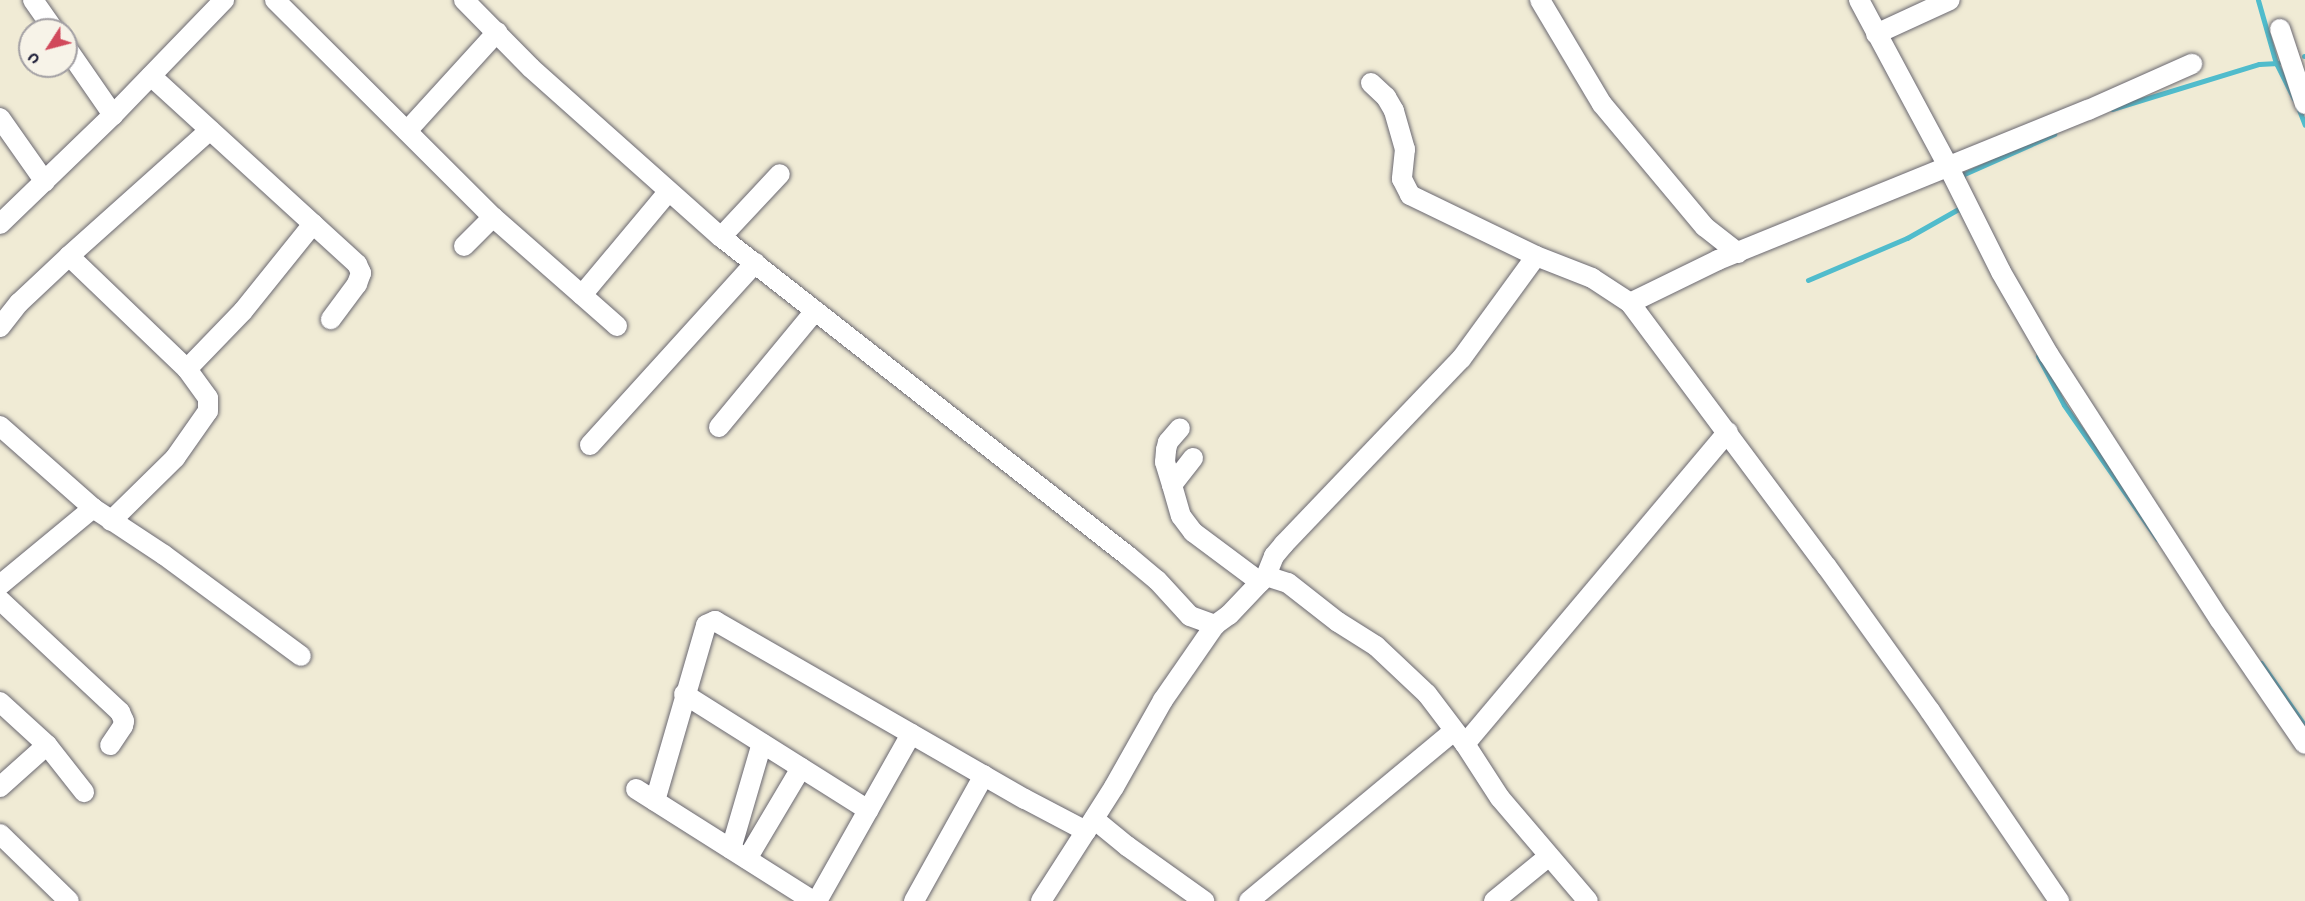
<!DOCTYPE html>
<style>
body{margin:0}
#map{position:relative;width:2305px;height:901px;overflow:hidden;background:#f0ebd5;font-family:"Gochi Hand",sans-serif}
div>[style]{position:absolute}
.stream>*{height:5px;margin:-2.5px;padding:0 2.5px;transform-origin:2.5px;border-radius:2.5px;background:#50bccc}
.roads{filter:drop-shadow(0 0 2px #6a6871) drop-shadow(0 0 2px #6a6871)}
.street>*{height:20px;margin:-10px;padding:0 10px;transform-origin:10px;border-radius:10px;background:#fff}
span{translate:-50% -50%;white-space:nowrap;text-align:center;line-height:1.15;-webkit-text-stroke:6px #f7f3e8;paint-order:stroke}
.north{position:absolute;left:18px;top:18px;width:60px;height:60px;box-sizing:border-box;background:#f7f3e8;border:2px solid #a29fa3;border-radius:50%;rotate:234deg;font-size:16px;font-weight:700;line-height:24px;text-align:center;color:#22223b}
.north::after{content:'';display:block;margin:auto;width:21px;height:27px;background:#d1495b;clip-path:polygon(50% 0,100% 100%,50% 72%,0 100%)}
</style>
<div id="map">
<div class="stream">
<div style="left:2258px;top:0;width:66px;rotate:74.1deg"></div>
<div style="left:2276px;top:63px;width:40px;rotate:63.4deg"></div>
<div style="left:2304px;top:56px;width:1px"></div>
<div style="left:2298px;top:107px;width:19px;rotate:69deg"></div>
<div style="left:2112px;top:109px;width:154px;rotate:-17deg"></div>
<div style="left:2259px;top:64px;width:19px;rotate:-3deg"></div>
<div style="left:1963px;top:178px;width:3px;rotate:-108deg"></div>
<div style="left:1962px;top:175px;width:101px;rotate:-24deg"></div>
<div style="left:1808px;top:280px;width:108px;rotate:-23deg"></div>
<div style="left:1907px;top:238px;width:61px;rotate:-29.5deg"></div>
<div style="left:1960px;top:208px;width:4px;rotate:63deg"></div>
<div style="left:2038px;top:356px;width:55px;rotate:62deg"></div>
<div style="left:2064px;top:405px;width:163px;rotate:55.2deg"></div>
<div style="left:2261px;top:663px;width:77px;rotate:55.1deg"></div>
</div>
<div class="roads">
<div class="street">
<div style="left:33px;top:0;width:37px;rotate:55deg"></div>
<div style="left:275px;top:0;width:308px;rotate:44.9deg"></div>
<div style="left:493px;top:217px;width:41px;rotate:135deg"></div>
<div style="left:464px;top:0;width:95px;rotate:45.4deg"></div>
<div style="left:531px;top:68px;width:254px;rotate:41.7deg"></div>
<div style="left:721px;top:237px;width:517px;rotate:38.09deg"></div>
<div style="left:1128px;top:556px;width:38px;rotate:40deg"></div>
<div style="left:1157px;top:580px;width:49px;rotate:47.5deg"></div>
<div style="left:1190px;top:616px;width:27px;rotate:20deg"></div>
<div style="left:1215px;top:625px;width:17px;rotate:-36deg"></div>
<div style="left:1229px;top:615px;width:54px;rotate:-46.5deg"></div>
<div style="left:1266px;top:576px;width:23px;rotate:18deg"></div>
<div style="left:1288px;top:583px;width:63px;rotate:38deg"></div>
<div style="left:1338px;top:622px;width:45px;rotate:32.3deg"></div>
<div style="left:1376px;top:646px;width:70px;rotate:43.3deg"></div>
<div style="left:1427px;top:694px;width:63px;rotate:52.8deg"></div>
<div style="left:1465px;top:744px;width:64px;rotate:57.1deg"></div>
<div style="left:1500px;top:798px;width:135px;rotate:49.5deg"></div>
<div style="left:1540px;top:0;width:121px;rotate:59.2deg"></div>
<div style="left:1602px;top:104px;width:160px;rotate:50.1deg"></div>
<div style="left:1705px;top:227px;width:42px;rotate:38.2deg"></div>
<div style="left:1859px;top:0;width:191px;rotate:61.8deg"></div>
<div style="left:1949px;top:168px;width:116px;rotate:63.4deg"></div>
<div style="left:2001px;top:272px;width:96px;rotate:60deg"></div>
<div style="left:2049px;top:355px;width:315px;rotate:57.2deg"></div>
<div style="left:2220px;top:620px;width:150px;rotate:55.6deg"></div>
<div style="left:2280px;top:29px;width:79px;rotate:71.6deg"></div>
<div style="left:1876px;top:34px;width:81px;rotate:-24.7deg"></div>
<div style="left:66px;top:47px;width:83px;rotate:55.3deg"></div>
<div style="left:151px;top:76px;width:279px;rotate:42.4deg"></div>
<div style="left:357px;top:264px;width:10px;rotate:66deg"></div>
<div style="left:361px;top:273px;width:12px;rotate:110deg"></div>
<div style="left:357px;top:284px;width:44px;rotate:126.6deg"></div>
<div style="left:1371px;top:83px;width:21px;rotate:43deg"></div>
<div style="left:1386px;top:97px;width:16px;rotate:60deg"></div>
<div style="left:1394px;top:111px;width:40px;rotate:74deg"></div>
<div style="left:1405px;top:149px;width:30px;rotate:96deg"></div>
<div style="left:1402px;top:179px;width:18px;rotate:63deg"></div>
<div style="left:1410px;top:195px;width:140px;rotate:25.8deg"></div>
<div style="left:1536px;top:256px;width:60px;rotate:21.4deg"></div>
<div style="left:1592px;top:278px;width:45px;rotate:33.3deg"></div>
<div style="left:1630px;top:303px;width:329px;rotate:53.3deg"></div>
<div style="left:1827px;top:567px;width:177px;rotate:54.4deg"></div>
<div style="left:1930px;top:711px;width:230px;rotate:55.8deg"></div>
<div style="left:0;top:118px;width:78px;rotate:54.9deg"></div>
<div style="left:407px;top:131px;width:134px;rotate:-47.7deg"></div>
<div style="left:493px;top:217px;width:165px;rotate:41.3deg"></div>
<div style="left:0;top:224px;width:157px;rotate:-44deg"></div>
<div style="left:113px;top:115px;width:160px;rotate:-46deg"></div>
<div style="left:721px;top:237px;width:86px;rotate:-46.9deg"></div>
<div style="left:69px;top:256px;width:163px;rotate:43.8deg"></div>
<div style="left:582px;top:295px;width:134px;rotate:-50.1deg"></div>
<div style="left:1630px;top:303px;width:98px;rotate:-26deg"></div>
<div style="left:1718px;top:260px;width:399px;rotate:-22.1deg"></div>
<div style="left:2088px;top:110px;width:114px;rotate:-23.9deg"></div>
<div style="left:0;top:327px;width:31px;rotate:-52deg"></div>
<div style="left:19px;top:303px;width:69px;rotate:-43.2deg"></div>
<div style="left:69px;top:256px;width:189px;rotate:-41.8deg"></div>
<div style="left:0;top:426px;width:124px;rotate:41.4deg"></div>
<div style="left:93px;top:508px;width:85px;rotate:33.5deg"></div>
<div style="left:164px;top:555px;width:170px;rotate:36.4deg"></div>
<div style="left:719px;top:427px;width:151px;rotate:-50.4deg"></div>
<div style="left:590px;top:445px;width:246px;rotate:-47.8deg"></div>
<div style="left:1193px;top:458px;width:34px;rotate:128deg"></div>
<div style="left:1172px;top:485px;width:32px;rotate:74deg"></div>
<div style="left:1181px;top:516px;width:20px;rotate:53deg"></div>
<div style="left:1193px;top:532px;width:84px;rotate:36.7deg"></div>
<div style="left:1172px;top:485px;width:24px;rotate:-107deg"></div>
<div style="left:1165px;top:462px;width:12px;rotate:-85deg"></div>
<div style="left:1166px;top:450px;width:8px;rotate:-76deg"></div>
<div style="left:1168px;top:442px;width:18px;rotate:-49deg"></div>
<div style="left:111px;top:521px;width:90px;rotate:-44.5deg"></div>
<div style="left:175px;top:458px;width:57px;rotate:-54.9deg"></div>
<div style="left:208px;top:411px;width:13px;rotate:-90deg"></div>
<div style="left:208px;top:398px;width:36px;rotate:-126deg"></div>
<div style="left:187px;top:369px;width:81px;rotate:-46deg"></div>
<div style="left:243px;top:311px;width:112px;rotate:-51.2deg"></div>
<div style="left:1266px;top:576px;width:22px;rotate:-68deg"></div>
<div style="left:1274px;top:556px;width:16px;rotate:-50deg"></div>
<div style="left:1284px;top:544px;width:256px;rotate:-46.3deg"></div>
<div style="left:1461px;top:359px;width:127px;rotate:-53.9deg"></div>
<div style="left:0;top:585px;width:121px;rotate:-39.6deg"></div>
<div style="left:0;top:600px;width:164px;rotate:43deg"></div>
<div style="left:120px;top:712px;width:10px;rotate:66deg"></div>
<div style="left:124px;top:721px;width:5px;rotate:101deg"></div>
<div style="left:123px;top:726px;width:23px;rotate:124deg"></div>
<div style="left:684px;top:694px;width:218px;rotate:32.2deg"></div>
<div style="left:0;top:702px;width:64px;rotate:42.5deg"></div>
<div style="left:47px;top:745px;width:60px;rotate:51.8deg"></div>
<div style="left:1465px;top:744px;width:408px;rotate:-49.9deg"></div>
<div style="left:0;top:787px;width:63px;rotate:-41.8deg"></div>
<div style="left:636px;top:789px;width:209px;rotate:32.3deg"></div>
<div style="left:655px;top:801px;width:183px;rotate:-73.8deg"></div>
<div style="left:706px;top:625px;width:10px;rotate:-24deg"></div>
<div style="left:715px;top:621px;width:357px;rotate:29.9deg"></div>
<div style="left:1025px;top:799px;width:69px;rotate:27.7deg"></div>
<div style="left:1086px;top:831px;width:52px;rotate:-57.5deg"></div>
<div style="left:1114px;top:787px;width:100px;rotate:-60.6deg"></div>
<div style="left:1163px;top:700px;width:91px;rotate:-55.3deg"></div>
<div style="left:1094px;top:819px;width:43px;rotate:39.3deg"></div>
<div style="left:1127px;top:846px;width:95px;rotate:35.5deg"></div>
<div style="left:0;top:834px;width:96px;rotate:44.2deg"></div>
<div style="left:731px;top:849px;width:110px;rotate:-73.7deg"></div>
<div style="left:747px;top:859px;width:106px;rotate:-59.3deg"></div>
<div style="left:817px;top:901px;width:192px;rotate:-60.6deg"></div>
<div style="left:914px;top:901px;width:144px;rotate:-60.9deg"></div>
<div style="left:1041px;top:901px;width:83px;rotate:-57.3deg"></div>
<div style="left:1249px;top:901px;width:266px;rotate:-39.7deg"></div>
<div style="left:1494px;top:901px;width:70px;rotate:-39.2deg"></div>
</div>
</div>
<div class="north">U</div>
</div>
